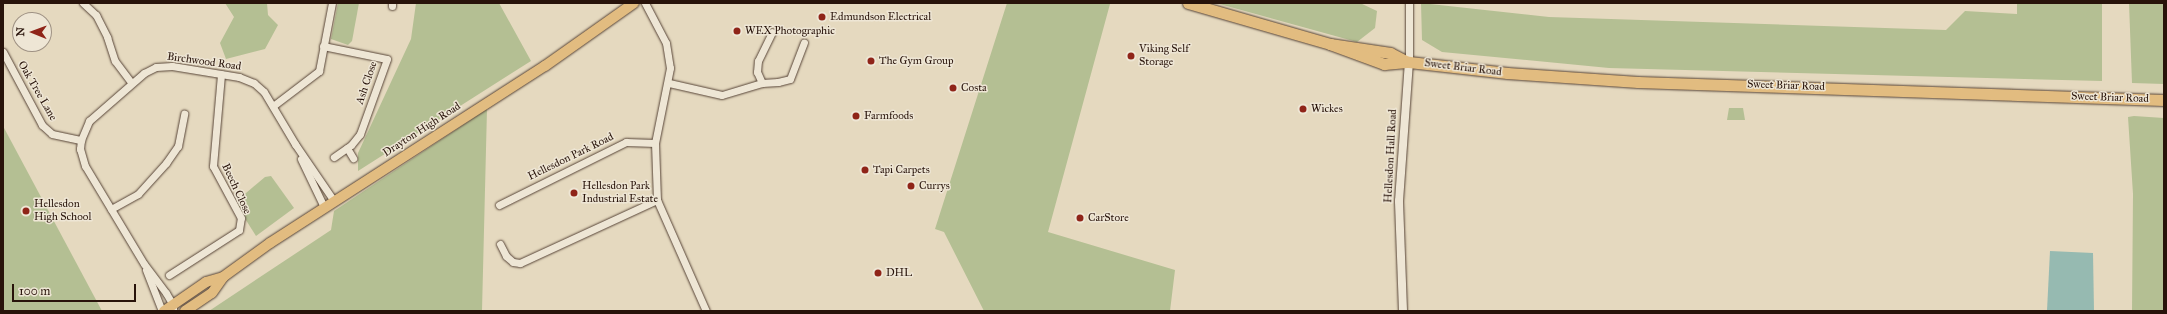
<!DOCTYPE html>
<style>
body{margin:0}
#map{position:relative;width:2167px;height:314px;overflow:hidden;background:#e5d9bf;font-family:"IM FELL Great Primer",serif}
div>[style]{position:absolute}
.green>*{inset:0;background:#b4bf93}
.water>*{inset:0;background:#96bab1}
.roads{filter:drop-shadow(0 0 1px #574437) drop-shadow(0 0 1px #574437)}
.minor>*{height:7px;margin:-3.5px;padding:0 3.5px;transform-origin:3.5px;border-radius:3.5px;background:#eee6d5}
.tertiary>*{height:8px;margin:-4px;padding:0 4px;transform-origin:4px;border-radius:4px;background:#eee6d5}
.primary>*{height:10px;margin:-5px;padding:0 5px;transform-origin:5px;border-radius:5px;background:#e2bc80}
.trunk>*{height:11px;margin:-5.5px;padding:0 5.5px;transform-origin:5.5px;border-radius:5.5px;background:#e2bc80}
.dots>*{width:11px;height:11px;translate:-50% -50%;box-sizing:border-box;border:2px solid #eee6d5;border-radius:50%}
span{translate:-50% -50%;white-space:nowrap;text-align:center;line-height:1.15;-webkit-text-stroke:3px #eee6d5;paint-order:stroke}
.poi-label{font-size:11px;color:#28130a}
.left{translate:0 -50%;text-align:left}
.street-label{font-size:11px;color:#28130a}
.frame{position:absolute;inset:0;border:4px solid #28130a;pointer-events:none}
.north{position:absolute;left:12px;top:12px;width:40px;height:40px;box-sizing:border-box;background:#eee6d5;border:1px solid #9f9284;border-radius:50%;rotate:271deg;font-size:11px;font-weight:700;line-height:16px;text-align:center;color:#28130a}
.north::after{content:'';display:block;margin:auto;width:14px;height:18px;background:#8f2418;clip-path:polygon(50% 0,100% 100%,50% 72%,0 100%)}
.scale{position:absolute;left:12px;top:284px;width:124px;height:18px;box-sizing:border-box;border:2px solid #28130a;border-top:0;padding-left:5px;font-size:12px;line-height:14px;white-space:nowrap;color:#28130a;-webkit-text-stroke:3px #eee6d5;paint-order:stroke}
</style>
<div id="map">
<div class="green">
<div style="clip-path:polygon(225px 3px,267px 3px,268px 15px,278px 25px,265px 49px,226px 59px,220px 43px,234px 17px)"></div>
<div style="clip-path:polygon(338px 3px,359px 3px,352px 41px,348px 45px,331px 39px)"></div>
<div style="clip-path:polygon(416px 3px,499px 3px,531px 61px,358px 171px,358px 153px,411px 39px)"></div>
<div style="clip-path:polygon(1007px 3px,1110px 4px,1048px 232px,1175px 270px,1170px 311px,984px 311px,944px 232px,935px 229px)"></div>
<div style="clip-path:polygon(1216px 3px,1360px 3px,1377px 11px,1375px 28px,1357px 42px)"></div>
<div style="clip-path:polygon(1421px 3px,1549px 17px,1946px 30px,1965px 11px,2017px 14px,2017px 3px,2102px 3px,2102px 81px,1609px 68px,1442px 52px,1422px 40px)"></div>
<div style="clip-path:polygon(2129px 3px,2164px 3px,2164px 84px,2132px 83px)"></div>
<div style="clip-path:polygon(1729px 108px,1743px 108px,1745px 120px,1727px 120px)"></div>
<div style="clip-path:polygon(487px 109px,482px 311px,209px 311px,331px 230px,334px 211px)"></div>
<div style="clip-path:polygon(2134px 116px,2164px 118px,2164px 311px,2132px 311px,2133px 194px,2128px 117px)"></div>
<div style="clip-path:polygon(3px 126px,102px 311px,3px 311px)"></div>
<div style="clip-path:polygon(271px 176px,294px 208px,256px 236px,239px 209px,238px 204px,239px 199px,265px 177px)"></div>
</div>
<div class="water">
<div style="clip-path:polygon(2050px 251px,2093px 253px,2094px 311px,2047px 311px)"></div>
</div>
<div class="roads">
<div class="minor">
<div style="left:83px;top:3px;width:18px;rotate:43deg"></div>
<div style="left:96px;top:15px;width:25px;rotate:63deg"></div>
<div style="left:107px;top:37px;width:25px;rotate:72deg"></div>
<div style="left:115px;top:61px;width:26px;rotate:53deg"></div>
<div style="left:645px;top:3px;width:45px;rotate:62.3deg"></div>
<div style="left:666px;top:43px;width:25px;rotate:81deg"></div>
<div style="left:670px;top:68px;width:76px;rotate:101.3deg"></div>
<div style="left:655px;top:143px;width:57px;rotate:88deg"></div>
<div style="left:657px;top:200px;width:121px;rotate:66.2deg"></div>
<div style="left:392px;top:6px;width:3px;rotate:-90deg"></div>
<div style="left:323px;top:46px;width:65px;rotate:11.5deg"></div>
<div style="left:387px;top:59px;width:80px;rotate:109.8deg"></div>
<div style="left:360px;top:134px;width:14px;rotate:129deg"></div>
<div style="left:351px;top:145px;width:21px;rotate:145deg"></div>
<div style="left:3px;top:52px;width:83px;rotate:61.9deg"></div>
<div style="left:42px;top:125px;width:13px;rotate:42deg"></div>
<div style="left:52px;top:134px;width:30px;rotate:12deg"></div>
<div style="left:1409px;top:62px;width:59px;rotate:-90deg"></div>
<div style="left:669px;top:83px;width:54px;rotate:12.8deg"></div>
<div style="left:722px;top:95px;width:42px;rotate:-16.7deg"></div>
<div style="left:762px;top:83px;width:16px;rotate:-4deg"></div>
<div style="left:778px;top:82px;width:12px;rotate:-14deg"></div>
<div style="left:790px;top:79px;width:39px;rotate:-69deg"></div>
<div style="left:762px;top:83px;width:12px;rotate:-114deg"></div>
<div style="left:757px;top:72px;width:11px;rotate:-85deg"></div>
<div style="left:758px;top:61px;width:32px;rotate:-64deg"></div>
<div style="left:273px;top:106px;width:58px;rotate:-37.3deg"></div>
<div style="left:319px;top:71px;width:69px;rotate:-79.2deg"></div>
<div style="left:347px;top:148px;width:12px;rotate:59deg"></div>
<div style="left:301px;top:159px;width:53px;rotate:64.4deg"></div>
<div style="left:499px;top:205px;width:142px;rotate:-26.4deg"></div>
<div style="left:626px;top:142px;width:29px;rotate:2deg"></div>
<div style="left:111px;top:209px;width:31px;rotate:-29deg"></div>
<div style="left:138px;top:194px;width:42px;rotate:-47.9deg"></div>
<div style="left:166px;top:163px;width:21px;rotate:-55deg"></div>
<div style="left:178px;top:146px;width:33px;rotate:-79deg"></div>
<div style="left:500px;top:244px;width:13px;rotate:63deg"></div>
<div style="left:506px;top:256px;width:9px;rotate:41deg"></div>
<div style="left:513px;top:262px;width:7px;rotate:8deg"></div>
<div style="left:520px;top:263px;width:151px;rotate:-24.7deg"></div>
<div style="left:146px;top:270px;width:44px;rotate:68.7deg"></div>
<div style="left:169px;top:275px;width:83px;rotate:-32.7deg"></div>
<div style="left:239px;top:230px;width:12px;rotate:-81deg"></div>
<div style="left:241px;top:218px;width:59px;rotate:-118.3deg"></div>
<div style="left:213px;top:166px;width:92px;rotate:-85deg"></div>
<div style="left:173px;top:311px;width:6px;rotate:-90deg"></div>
<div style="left:173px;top:305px;width:14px;rotate:-120deg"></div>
<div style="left:166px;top:293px;width:36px;rotate:-127deg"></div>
<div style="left:144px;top:264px;width:114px;rotate:-121deg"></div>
<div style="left:85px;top:166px;width:18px;rotate:-106deg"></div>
<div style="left:80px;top:149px;width:9px;rotate:-84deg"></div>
<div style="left:81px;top:140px;width:21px;rotate:-67deg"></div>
<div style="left:89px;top:121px;width:73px;rotate:-41.1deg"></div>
<div style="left:144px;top:73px;width:13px;rotate:-27deg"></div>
<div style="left:156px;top:67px;width:16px;rotate:-4deg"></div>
<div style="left:172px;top:66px;width:68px;rotate:9.3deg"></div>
<div style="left:239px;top:77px;width:16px;rotate:22deg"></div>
<div style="left:254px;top:83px;width:13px;rotate:42deg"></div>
<div style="left:264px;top:92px;width:61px;rotate:59.2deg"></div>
<div style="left:295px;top:144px;width:69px;rotate:55.6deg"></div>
</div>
<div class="tertiary">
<div style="left:1403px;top:311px;width:110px;rotate:-92.1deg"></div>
<div style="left:1399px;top:201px;width:139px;rotate:-85.9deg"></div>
</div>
<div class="primary">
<div style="left:164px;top:311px;width:51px;rotate:-34.6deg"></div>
<div style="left:206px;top:282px;width:18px;rotate:-16deg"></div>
<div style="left:185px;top:311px;width:32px;rotate:-34deg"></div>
<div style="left:212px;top:293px;width:19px;rotate:-55deg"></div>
<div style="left:223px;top:277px;width:58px;rotate:-35.9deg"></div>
<div style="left:270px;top:243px;width:327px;rotate:-32.8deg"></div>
<div style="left:545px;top:66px;width:109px;rotate:-35.3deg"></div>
</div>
<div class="trunk">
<div style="left:1188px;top:3px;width:148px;rotate:16.1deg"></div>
<div style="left:1330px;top:44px;width:61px;rotate:8.5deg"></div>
<div style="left:1390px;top:53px;width:20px;rotate:27deg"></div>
<div style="left:1330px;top:44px;width:58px;rotate:20.3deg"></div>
<div style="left:1384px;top:64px;width:25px;rotate:-5deg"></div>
<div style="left:1409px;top:62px;width:99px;rotate:6.4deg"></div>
<div style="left:1507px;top:73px;width:131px;rotate:3.9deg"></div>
<div style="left:1638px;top:82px;width:526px;rotate:1.96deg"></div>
</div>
</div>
<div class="dots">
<div style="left:822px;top:17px;background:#8f2418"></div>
<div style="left:737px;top:31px;background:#8f2418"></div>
<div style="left:1131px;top:56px;background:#8f2418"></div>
<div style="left:871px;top:61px;background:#8f2418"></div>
<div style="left:953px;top:88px;background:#8f2418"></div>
<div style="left:1303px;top:109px;background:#8f2418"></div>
<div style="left:856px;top:116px;background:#8f2418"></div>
<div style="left:865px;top:170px;background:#8f2418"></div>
<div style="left:911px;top:186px;background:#8f2418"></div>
<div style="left:574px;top:193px;background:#8f2418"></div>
<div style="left:26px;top:211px;background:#8f2418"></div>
<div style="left:1080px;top:218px;background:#8f2418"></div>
<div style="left:878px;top:273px;background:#8f2418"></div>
</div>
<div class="poi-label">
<span class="left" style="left:830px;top:17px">Edmundson Electrical</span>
<span class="left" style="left:745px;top:31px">WEX Photographic</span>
<span class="left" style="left:1139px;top:56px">Viking Self<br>Storage</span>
<span class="left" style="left:879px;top:61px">The Gym Group</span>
<span class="left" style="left:961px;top:88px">Costa</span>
<span class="left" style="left:1311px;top:109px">Wickes</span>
<span class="left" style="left:864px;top:116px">Farmfoods</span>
<span class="left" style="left:873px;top:170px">Tapi Carpets</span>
<span class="left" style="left:919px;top:186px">Currys</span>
<span class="left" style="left:582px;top:193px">Hellesdon Park<br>Industrial Estate</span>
<span class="left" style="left:34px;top:211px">Hellesdon<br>High School</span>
<span class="left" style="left:1088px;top:218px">CarStore</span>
<span class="left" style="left:886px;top:273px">DHL</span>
</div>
<div class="street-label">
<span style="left:204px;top:62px;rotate:8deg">Birchwood Road</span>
<span style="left:1463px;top:68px;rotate:7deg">Sweet Briar Road</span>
<span style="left:367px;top:83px;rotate:-71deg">Ash Close</span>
<span style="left:1786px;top:86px;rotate:2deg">Sweet Briar Road</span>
<span style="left:37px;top:91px;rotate:60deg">Oak Tree Lane</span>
<span style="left:2110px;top:98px;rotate:2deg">Sweet Briar Road</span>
<span style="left:422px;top:130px;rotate:-33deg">Drayton High Road</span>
<span style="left:1391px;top:156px;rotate:-87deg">Hellesdon Hall Road</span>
<span style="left:571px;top:157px;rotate:-26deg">Hellesdon Park Road</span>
<span style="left:236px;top:189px;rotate:65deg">Beech Close</span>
</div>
<div class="frame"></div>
<div class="north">N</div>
<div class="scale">100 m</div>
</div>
